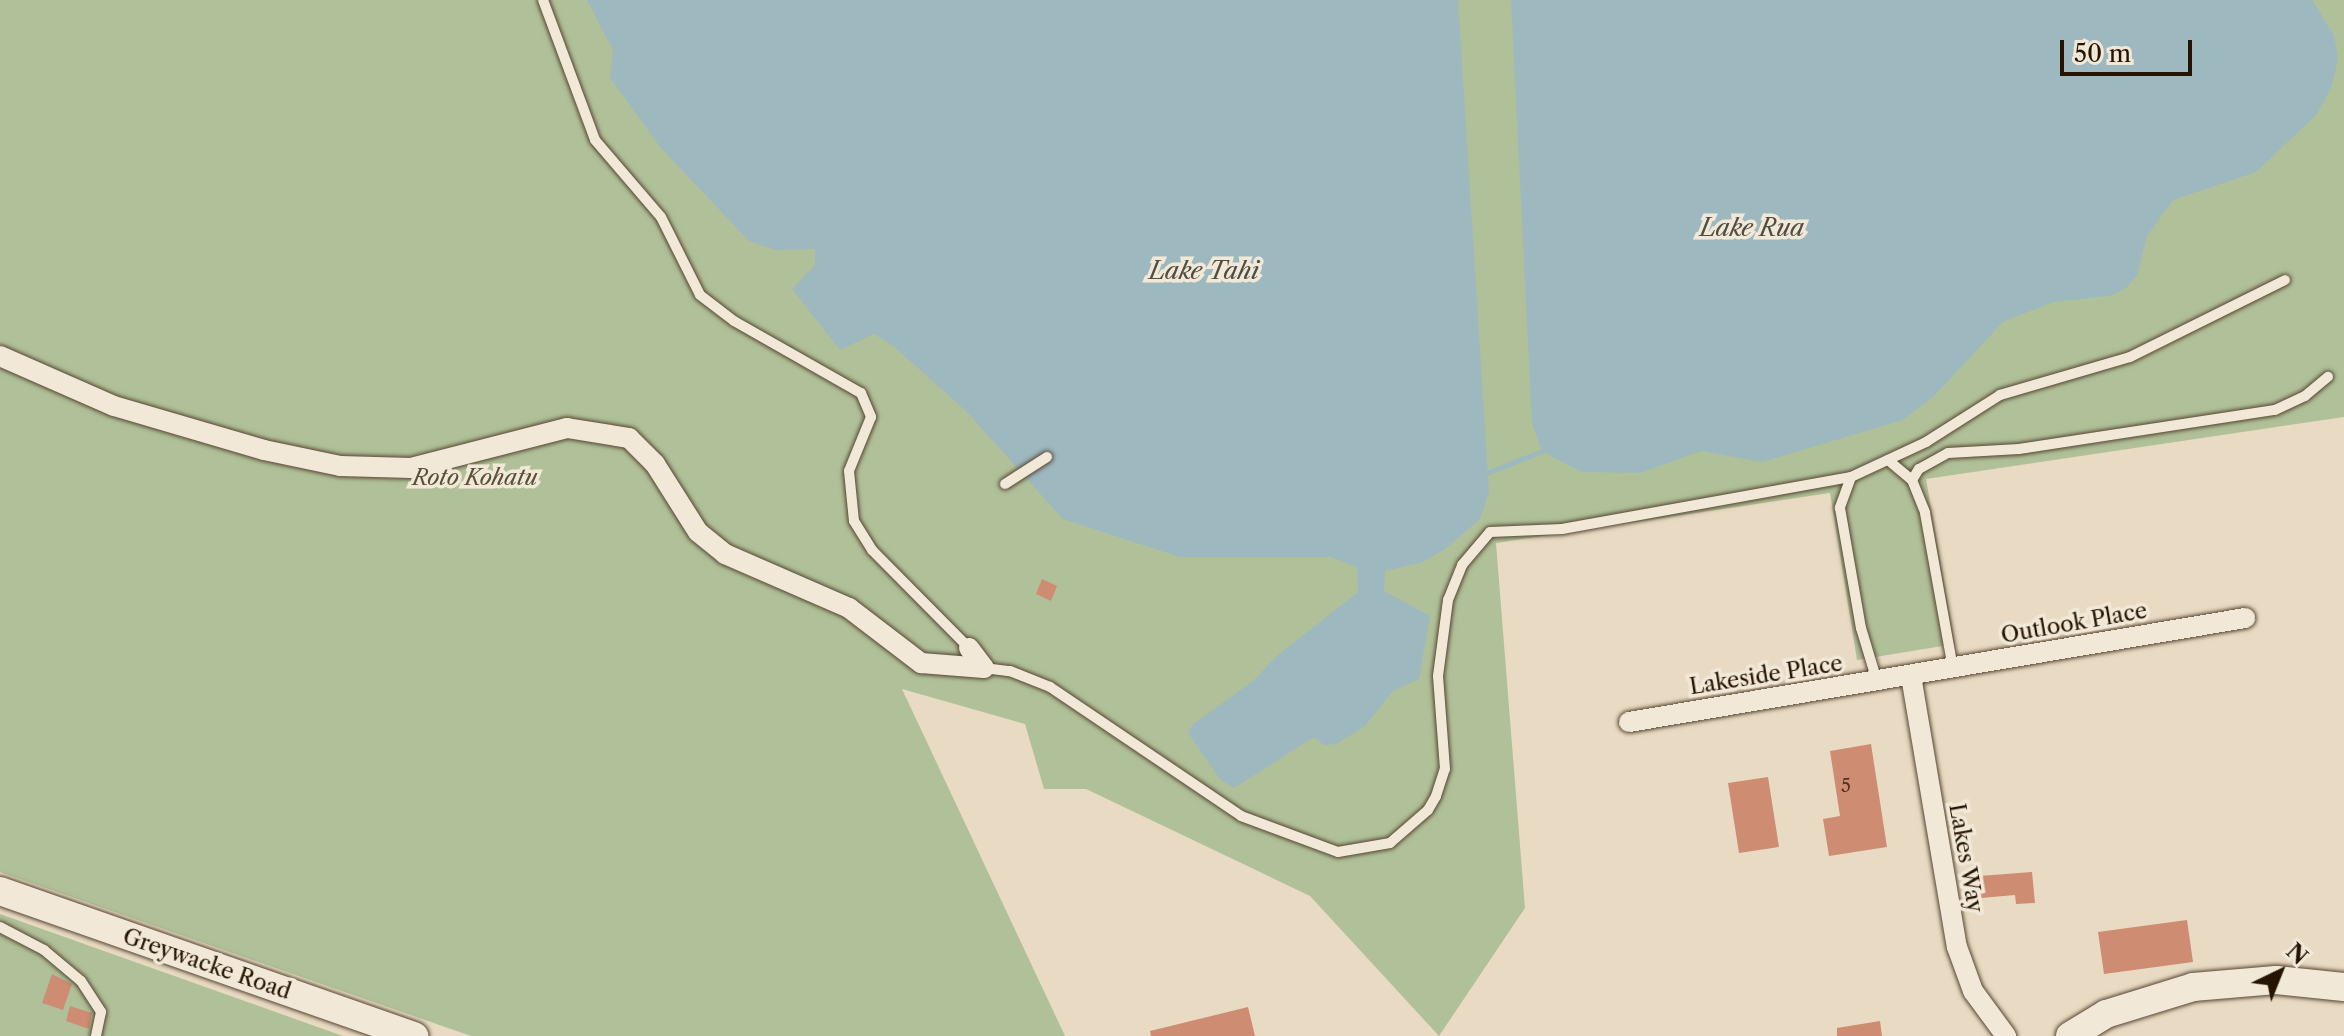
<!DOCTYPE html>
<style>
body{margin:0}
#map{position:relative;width:2344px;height:1036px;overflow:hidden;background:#e9dbc3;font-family:"Libre Caslon Text",serif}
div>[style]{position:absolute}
.green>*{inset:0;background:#b0c199}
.water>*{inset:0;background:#9db8bf}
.stream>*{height:5px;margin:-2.5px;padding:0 2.5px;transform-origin:2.5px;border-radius:2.5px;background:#9db8bf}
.building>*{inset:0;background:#ce8c72}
.roads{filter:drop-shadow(0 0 2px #574632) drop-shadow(0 0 2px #574632)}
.lane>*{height:10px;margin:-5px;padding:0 5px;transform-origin:5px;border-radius:5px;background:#f1e8d8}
.street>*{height:20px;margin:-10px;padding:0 10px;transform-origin:10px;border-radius:10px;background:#f1e8d8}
.secondary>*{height:28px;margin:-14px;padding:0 14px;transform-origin:14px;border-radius:14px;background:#f1e8d8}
span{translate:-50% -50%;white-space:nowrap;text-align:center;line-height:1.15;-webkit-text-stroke:7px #f1e8d8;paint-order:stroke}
.number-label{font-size:18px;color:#50321e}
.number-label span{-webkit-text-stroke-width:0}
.park-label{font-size:22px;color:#565137;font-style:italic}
.street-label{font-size:22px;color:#261402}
.water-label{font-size:24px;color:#504d44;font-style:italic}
.north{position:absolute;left:2240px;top:932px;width:80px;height:80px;-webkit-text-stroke:6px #f1e8d8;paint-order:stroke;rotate:43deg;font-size:22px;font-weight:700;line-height:32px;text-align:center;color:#261402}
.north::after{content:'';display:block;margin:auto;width:28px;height:36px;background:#261402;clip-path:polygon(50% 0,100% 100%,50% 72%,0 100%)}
.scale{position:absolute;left:2060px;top:40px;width:132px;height:36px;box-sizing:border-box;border:4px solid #261402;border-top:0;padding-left:10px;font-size:24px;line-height:28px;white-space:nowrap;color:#261402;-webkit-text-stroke:6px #f1e8d8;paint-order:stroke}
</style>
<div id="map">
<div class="green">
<div style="clip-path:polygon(0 0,2344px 0,2344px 417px,1926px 479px,1955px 644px,1857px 660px,1830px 493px,1496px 543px,1525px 908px,1439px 1036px,1310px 896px,1086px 789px,1044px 789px,1025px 724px,902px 689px,1065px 1036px,471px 1036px,0 872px)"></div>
<div style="clip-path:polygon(0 914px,343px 1036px,0 1036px)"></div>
</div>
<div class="water">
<div style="clip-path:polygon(587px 0,1458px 0,1489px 492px,1480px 519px,1445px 549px,1423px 562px,1385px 571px,1384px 591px,1430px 616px,1419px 679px,1393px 691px,1364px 727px,1336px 744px,1324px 745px,1314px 737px,1234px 788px,1220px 779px,1188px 733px,1192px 725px,1253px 681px,1278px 655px,1358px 592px,1357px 567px,1331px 557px,1180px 557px,1063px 519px,966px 411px,892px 345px,874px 334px,840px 350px,792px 289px,815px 265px,815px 249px,776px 250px,749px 241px,661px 148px,610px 78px,613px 50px)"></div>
<div style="clip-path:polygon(1511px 0,2312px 0,2334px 35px,2338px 59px,2331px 89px,2316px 115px,2256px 172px,2173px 200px,2147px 236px,2137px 276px,2127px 287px,2110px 296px,2053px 302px,2003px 322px,1935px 395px,1903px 420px,1762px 462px,1701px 451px,1640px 473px,1581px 472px,1542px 451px,1532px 423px)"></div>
</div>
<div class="stream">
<div style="left:1489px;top:472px;width:57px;rotate:-21.6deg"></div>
</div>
<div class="building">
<div style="clip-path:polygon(1042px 579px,1057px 586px,1051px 601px,1036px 594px)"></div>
<div style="clip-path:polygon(1871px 744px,1887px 847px,1829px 856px,1823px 819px,1840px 816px,1830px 751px)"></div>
<div style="clip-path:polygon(1768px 777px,1779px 847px,1739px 853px,1728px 783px)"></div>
<div style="clip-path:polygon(2032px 872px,2035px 903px,2016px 904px,2015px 895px,1981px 898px,1979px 876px)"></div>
<div style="clip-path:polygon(2187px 920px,2193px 962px,2104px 974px,2098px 932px)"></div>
<div style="clip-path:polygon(52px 974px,72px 984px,63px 1010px,42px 1003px)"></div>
<div style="clip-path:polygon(70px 1006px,92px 1013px,89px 1029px,66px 1021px)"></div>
<div style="clip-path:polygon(1248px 1007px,1255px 1036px,1151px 1036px,1150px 1031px)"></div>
<div style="clip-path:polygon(1880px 1021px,1882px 1036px,1837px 1036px,1837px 1028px)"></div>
</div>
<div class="roads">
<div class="lane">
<div style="left:543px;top:0;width:149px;rotate:69.6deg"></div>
<div style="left:595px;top:140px;width:101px;rotate:49.4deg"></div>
<div style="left:661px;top:217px;width:87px;rotate:63.4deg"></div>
<div style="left:700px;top:295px;width:43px;rotate:37.4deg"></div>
<div style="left:734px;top:321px;width:146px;rotate:29.6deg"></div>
<div style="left:861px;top:393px;width:26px;rotate:67deg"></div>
<div style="left:871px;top:417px;width:58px;rotate:112.2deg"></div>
<div style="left:849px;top:471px;width:50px;rotate:84.3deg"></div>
<div style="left:854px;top:521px;width:34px;rotate:58deg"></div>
<div style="left:872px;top:550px;width:138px;rotate:45.3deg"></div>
<div style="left:1888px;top:460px;width:31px;rotate:40deg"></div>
<div style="left:1912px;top:480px;width:35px;rotate:68deg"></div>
<div style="left:1925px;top:513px;width:158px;rotate:79.8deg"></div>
<div style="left:1851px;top:477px;width:33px;rotate:110deg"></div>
<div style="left:1840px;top:508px;width:122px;rotate:80.1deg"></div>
<div style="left:1861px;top:628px;width:55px;rotate:73.2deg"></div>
<div style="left:1912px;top:480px;width:13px;rotate:-58deg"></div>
<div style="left:1919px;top:469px;width:33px;rotate:-29deg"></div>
<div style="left:1948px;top:453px;width:71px;rotate:-3.2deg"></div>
<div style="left:2019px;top:449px;width:259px;rotate:-8.7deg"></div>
<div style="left:2275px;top:410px;width:33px;rotate:-25deg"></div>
<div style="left:2305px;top:396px;width:30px;rotate:-40deg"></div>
<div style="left:1005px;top:484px;width:50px;rotate:-32.7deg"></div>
<div style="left:984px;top:668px;width:26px;rotate:7deg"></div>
<div style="left:1010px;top:671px;width:43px;rotate:21.8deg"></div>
<div style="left:1050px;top:687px;width:230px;rotate:34deg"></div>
<div style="left:1241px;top:816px;width:103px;rotate:20.4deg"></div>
<div style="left:1338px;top:852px;width:53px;rotate:-9.8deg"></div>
<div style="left:1390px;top:843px;width:50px;rotate:-41deg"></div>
<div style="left:1428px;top:810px;width:16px;rotate:-60deg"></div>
<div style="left:1436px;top:796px;width:28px;rotate:-72deg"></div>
<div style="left:1445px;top:769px;width:93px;rotate:-94.3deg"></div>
<div style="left:1438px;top:676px;width:77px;rotate:-82.5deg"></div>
<div style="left:1448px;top:600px;width:38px;rotate:-68deg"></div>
<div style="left:1462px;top:565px;width:43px;rotate:-49.7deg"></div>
<div style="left:1490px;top:532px;width:72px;rotate:-2.4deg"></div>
<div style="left:1562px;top:529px;width:294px;rotate:-10.2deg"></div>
<div style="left:1851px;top:477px;width:83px;rotate:-25deg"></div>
<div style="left:1926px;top:442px;width:88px;rotate:-32.4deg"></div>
<div style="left:2000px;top:395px;width:135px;rotate:-16.3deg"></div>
<div style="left:2130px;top:357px;width:173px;rotate:-26.4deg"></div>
<div style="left:0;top:927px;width:50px;rotate:27.6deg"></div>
<div style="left:44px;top:950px;width:48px;rotate:40deg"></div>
<div style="left:81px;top:981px;width:37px;rotate:57deg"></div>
<div style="left:101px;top:1012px;width:25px;rotate:102deg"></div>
</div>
<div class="street">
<div style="left:0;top:356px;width:124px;rotate:23.7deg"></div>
<div style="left:114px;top:406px;width:156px;rotate:16.3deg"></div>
<div style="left:264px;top:450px;width:78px;rotate:11.9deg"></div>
<div style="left:340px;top:466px;width:71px;rotate:1.6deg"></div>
<div style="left:411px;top:468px;width:161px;rotate:-14.4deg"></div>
<div style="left:567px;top:428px;width:63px;rotate:9.2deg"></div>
<div style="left:629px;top:438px;width:37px;rotate:45deg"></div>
<div style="left:655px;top:464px;width:80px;rotate:57.7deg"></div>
<div style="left:698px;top:532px;width:35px;rotate:39deg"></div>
<div style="left:725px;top:554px;width:135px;rotate:23.5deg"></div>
<div style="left:849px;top:608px;width:91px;rotate:37.4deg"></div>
<div style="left:921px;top:663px;width:63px;rotate:4.5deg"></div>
<div style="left:969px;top:648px;width:25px;rotate:53deg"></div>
<div style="left:1911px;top:676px;width:275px;rotate:80.4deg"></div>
<div style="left:1957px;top:947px;width:47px;rotate:70deg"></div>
<div style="left:1973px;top:991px;width:56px;rotate:53.7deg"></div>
<div style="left:1629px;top:722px;width:625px;rotate:-9.58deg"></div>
</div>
<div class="secondary">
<div style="left:0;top:891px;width:439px;rotate:19.3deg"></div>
<div style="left:2070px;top:1036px;width:42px;rotate:-31.4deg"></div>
<div style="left:2106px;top:1014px;width:91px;rotate:-17.2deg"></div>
<div style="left:2193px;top:987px;width:83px;rotate:-4.8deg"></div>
<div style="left:2276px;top:980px;width:68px;rotate:5.9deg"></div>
</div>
</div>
<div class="number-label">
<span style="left:1846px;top:786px">5</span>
</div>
<div class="park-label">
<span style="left:475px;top:478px">Roto Kohatu</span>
</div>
<div class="street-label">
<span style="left:2074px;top:623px;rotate:-10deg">Outlook Place</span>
<span style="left:1766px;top:675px;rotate:-9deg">Lakeside Place</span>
<span style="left:1966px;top:858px;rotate:80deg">Lakes Way</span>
<span style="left:207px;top:964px;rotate:19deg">Greywacke Road</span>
</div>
<div class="water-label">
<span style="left:1752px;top:228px">Lake Rua</span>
<span style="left:1204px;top:271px">Lake Tahi</span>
</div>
<div class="north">N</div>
<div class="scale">50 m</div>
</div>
